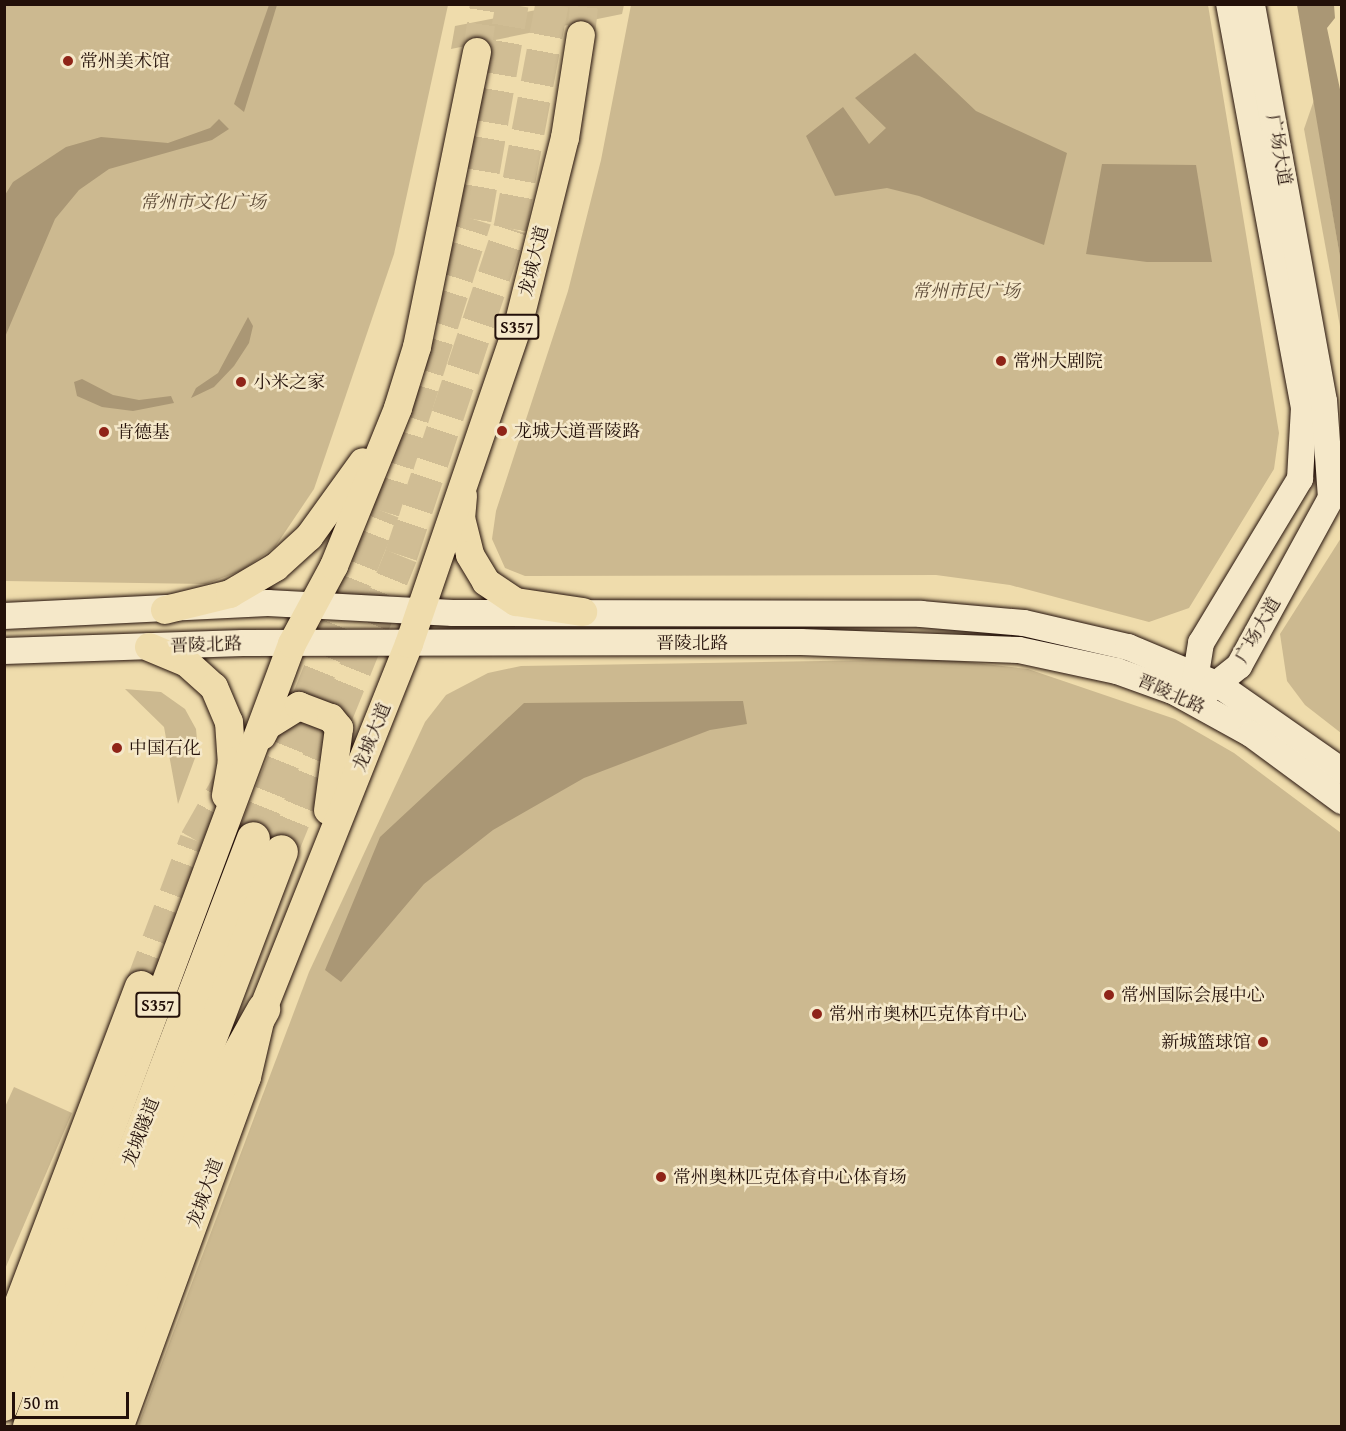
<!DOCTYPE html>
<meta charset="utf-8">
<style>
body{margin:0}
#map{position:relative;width:1346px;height:1431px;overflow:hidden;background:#efdcac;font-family:"Gentium Book Plus","Noto Serif SC",serif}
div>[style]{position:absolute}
.green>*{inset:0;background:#ccb990}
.water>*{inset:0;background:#aa9775}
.primary-tunnel>*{height:28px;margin-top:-14px;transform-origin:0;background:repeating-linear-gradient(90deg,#d0bd94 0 28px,transparent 0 42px)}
.highway-tunnel>*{height:33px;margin-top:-16.5px;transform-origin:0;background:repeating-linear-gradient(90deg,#d0bd94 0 33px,transparent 0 49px)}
.roads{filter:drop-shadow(0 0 2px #231009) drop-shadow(0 0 2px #231009)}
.secondary>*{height:26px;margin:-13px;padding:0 13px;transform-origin:13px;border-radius:13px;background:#f5e8c9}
.primary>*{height:28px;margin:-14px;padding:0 14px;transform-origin:14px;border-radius:14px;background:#efdcac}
.highway>*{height:33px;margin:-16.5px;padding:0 16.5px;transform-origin:16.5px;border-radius:16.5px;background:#efdcac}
.dots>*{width:16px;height:16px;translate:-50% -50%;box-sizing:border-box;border:3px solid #f5e8c9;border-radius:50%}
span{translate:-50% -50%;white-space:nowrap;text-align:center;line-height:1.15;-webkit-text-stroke:5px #f5e8c9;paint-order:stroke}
.shield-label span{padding:2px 4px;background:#f5e8c9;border:2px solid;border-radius:4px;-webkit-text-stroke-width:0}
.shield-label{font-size:16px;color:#231009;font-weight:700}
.poi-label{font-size:18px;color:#231009}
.left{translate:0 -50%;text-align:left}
.right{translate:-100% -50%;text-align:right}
.street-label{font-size:18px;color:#231009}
.park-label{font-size:18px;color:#5e4b38;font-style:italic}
.frame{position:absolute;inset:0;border:6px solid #231009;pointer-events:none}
.scale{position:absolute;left:12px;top:1392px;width:117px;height:27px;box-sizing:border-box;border:3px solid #231009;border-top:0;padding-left:8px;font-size:18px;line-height:21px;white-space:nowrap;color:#231009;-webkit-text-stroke:4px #f5e8c9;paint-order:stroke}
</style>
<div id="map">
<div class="green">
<div style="clip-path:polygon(5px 5px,448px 5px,394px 254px,314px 489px,275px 547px,241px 571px,206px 584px,5px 581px)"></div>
<div style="clip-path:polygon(562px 5px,624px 5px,622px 14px,451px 49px,455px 26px)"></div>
<div style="clip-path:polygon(631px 5px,1208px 5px,1279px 433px,1274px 469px,1189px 608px,1149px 622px,1010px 585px,936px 575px,525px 576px,505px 568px,492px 539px,496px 511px,568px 291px,601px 160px)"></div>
<div style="clip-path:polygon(1314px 100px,1341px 263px,1341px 332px,1304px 129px)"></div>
<div style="clip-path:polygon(1341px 538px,1341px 733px,1305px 705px,1287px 681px,1280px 634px)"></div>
<div style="clip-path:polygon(940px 659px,1028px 669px,1175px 719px,1234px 753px,1341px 833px,1341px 1426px,138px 1426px,309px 972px,425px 722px,446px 695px,488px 673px,521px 666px)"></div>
<div style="clip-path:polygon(125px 689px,161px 692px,185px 709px,196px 729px,198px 750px,178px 804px,164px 727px)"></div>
<div style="clip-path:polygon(14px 1087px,72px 1113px,5px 1269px,4px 1109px)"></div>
</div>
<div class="water">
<div style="clip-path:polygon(269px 5px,277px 5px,244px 112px,234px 104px)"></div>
<div style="clip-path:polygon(1297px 5px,1334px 5px,1335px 18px,1327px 28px,1341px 94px,1341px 263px)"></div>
<div style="clip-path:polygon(915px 53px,976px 111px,1067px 153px,1044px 245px,919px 196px,887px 188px,835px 196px,806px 136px,843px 107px,869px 144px,886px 128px,855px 98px)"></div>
<div style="clip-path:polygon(219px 119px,229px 129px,212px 140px,109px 169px,79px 190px,55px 219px,5px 337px,5px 195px,13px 182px,66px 147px,101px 137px,168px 143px,210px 128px)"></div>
<div style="clip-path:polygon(1102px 164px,1196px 165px,1212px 262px,1147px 262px,1086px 254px)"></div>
<div style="clip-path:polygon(248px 317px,253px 326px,249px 343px,234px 366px,214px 387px,191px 398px,196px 388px,218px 373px)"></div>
<div style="clip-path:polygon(82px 379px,113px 395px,139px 400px,171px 396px,174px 403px,133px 411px,102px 407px,77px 396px,74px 382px)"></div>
<div style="clip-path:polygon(743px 701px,747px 724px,710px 730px,584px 778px,493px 830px,424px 884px,341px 982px,325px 970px,380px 837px,524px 703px)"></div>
</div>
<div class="primary-tunnel">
<div style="left:581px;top:35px;width:31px;rotate:-84deg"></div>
<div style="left:477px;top:52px;width:49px;rotate:-81.7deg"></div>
</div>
<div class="highway-tunnel">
<div style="left:253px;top:838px;width:352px;rotate:-68.3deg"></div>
<div style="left:383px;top:511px;width:306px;rotate:-72.5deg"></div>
<div style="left:475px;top:219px;width:218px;rotate:-80.2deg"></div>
<div style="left:281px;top:851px;width:319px;rotate:-67.9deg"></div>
<div style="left:401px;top:555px;width:345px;rotate:-71.6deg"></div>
<div style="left:510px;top:228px;width:228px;rotate:-79.4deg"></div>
<div style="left:141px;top:987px;width:157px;rotate:-69.5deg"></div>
<div style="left:196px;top:840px;width:85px;rotate:-60.4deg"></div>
</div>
<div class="roads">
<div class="secondary">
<div style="left:4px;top:616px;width:264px;rotate:-2.8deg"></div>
<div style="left:268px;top:603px;width:185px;rotate:3.1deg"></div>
<div style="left:453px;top:613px;width:468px;rotate:0.1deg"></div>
<div style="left:921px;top:614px;width:103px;rotate:5deg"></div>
<div style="left:1024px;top:623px;width:107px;rotate:13deg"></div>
<div style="left:1128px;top:647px;width:99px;rotate:22.7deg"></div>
<div style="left:1219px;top:685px;width:150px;rotate:35deg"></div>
<div style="left:4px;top:651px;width:239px;rotate:-1.9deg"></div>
<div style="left:243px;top:643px;width:558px;rotate:-0.1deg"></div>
<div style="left:801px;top:642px;width:218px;rotate:2.1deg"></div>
<div style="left:1019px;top:650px;width:100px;rotate:12.1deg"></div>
<div style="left:1117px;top:671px;width:62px;rotate:19.9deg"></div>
<div style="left:1175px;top:692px;width:87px;rotate:28.9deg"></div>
<div style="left:1251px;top:734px;width:113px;rotate:36.4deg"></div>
<div style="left:1193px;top:692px;width:50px;rotate:-80.7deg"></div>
<div style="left:1201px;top:643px;width:192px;rotate:-58.9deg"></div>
<div style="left:1300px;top:479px;width:71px;rotate:-86.8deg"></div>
<div style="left:1304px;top:408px;width:411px;rotate:-100.5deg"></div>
<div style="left:1204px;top:694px;width:45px;rotate:-38.7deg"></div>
<div style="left:1239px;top:666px;width:192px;rotate:-61.3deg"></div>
<div style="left:1331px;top:498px;width:97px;rotate:-94.1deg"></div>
<div style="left:1324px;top:401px;width:403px;rotate:-100.3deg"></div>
</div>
<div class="primary">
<div style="left:463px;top:496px;width:22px;rotate:95deg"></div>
<div style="left:461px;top:518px;width:38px;rotate:76deg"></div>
<div style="left:470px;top:555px;width:31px;rotate:59deg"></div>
<div style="left:486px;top:582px;width:36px;rotate:34deg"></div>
<div style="left:516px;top:602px;width:68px;rotate:8.5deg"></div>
<div style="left:165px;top:610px;width:67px;rotate:-13.8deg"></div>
<div style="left:230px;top:594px;width:53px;rotate:-30.4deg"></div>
<div style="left:276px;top:567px;width:45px;rotate:-42.3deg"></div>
<div style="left:309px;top:537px;width:92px;rotate:-54.2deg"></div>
<div style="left:149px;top:647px;width:41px;rotate:22.8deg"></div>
<div style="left:187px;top:663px;width:36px;rotate:42deg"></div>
<div style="left:214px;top:687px;width:38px;rotate:67deg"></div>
<div style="left:229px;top:722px;width:39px;rotate:86deg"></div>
<div style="left:232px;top:761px;width:35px;rotate:100deg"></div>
<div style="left:262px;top:736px;width:11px;rotate:-63deg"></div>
<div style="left:267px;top:726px;width:38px;rotate:-32deg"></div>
<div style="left:299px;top:706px;width:34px;rotate:21deg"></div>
<div style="left:331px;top:718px;width:13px;rotate:51deg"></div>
<div style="left:339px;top:728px;width:83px;rotate:97.6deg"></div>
<div style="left:60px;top:1265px;width:663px;rotate:-69.51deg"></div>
<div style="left:292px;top:644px;width:89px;rotate:-61.7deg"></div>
<div style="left:334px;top:566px;width:170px;rotate:-67.9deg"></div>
<div style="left:398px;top:408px;width:64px;rotate:-72.7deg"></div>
<div style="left:417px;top:347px;width:301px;rotate:-78.5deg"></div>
<div style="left:4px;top:1407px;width:58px;rotate:-68.7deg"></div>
<div style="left:120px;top:1426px;width:371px;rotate:-70deg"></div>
<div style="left:247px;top:1077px;width:70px;rotate:-76.8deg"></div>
<div style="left:263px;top:1009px;width:393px;rotate:-68.2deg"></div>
<div style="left:409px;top:644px;width:340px;rotate:-71.1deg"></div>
<div style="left:519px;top:322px;width:190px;rotate:-76deg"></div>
<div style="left:565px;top:138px;width:104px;rotate:-81.2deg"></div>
</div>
<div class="highway">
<div style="left:4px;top:1347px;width:385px;rotate:-69.2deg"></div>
<div style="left:25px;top:1380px;width:142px;rotate:-72.8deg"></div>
<div style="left:29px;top:1426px;width:629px;rotate:-69.15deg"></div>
<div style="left:62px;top:1426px;width:615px;rotate:-69.15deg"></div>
<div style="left:90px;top:1426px;width:360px;rotate:-69.1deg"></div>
<div style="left:218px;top:1090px;width:93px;rotate:-60.9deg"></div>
</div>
</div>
<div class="dots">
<div style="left:68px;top:61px;background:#8f2418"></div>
<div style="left:1001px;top:361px;background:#8f2418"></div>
<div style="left:241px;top:382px;background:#8f2418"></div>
<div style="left:502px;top:431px;background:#8f2418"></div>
<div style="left:104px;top:432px;background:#8f2418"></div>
<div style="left:117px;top:748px;background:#8f2418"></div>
<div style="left:1109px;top:995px;background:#8f2418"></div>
<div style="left:817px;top:1014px;background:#8f2418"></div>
<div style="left:1263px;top:1042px;background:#8f2418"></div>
<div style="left:661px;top:1177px;background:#8f2418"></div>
</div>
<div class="shield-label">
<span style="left:517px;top:327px">S357</span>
<span style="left:158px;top:1005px">S357</span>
</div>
<div class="poi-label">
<span class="left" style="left:80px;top:61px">常州美术馆</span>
<span class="left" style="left:1013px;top:361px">常州大剧院</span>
<span class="left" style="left:253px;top:382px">小米之家</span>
<span class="left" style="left:514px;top:431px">龙城大道晋陵路</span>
<span class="left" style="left:116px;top:432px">肯德基</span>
<span class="left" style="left:129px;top:748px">中国石化</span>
<span class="left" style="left:1121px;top:995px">常州国际会展中心</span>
<span class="left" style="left:829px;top:1014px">常州市奥林匹克体育中心</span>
<span class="right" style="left:1251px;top:1042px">新城篮球馆</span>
<span class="left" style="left:673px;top:1177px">常州奥林匹克体育中心体育场</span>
</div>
<div class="street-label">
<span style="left:1279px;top:150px;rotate:80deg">广场大道</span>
<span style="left:534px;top:261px;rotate:-76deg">龙城大道</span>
<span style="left:1258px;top:630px;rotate:-60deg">广场大道</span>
<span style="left:692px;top:643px">晋陵北路</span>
<span style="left:206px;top:645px;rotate:-2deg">晋陵北路</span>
<span style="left:1171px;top:694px;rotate:24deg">晋陵北路</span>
<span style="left:372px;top:737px;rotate:-68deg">龙城大道</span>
<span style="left:141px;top:1132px;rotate:-69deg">龙城隧道</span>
<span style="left:205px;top:1193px;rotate:-70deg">龙城大道</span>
</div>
<div class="park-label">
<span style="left:203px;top:202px">常州市文化广场</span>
<span style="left:966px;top:291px">常州市民广场</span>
</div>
<div class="frame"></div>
<div class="scale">50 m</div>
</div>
